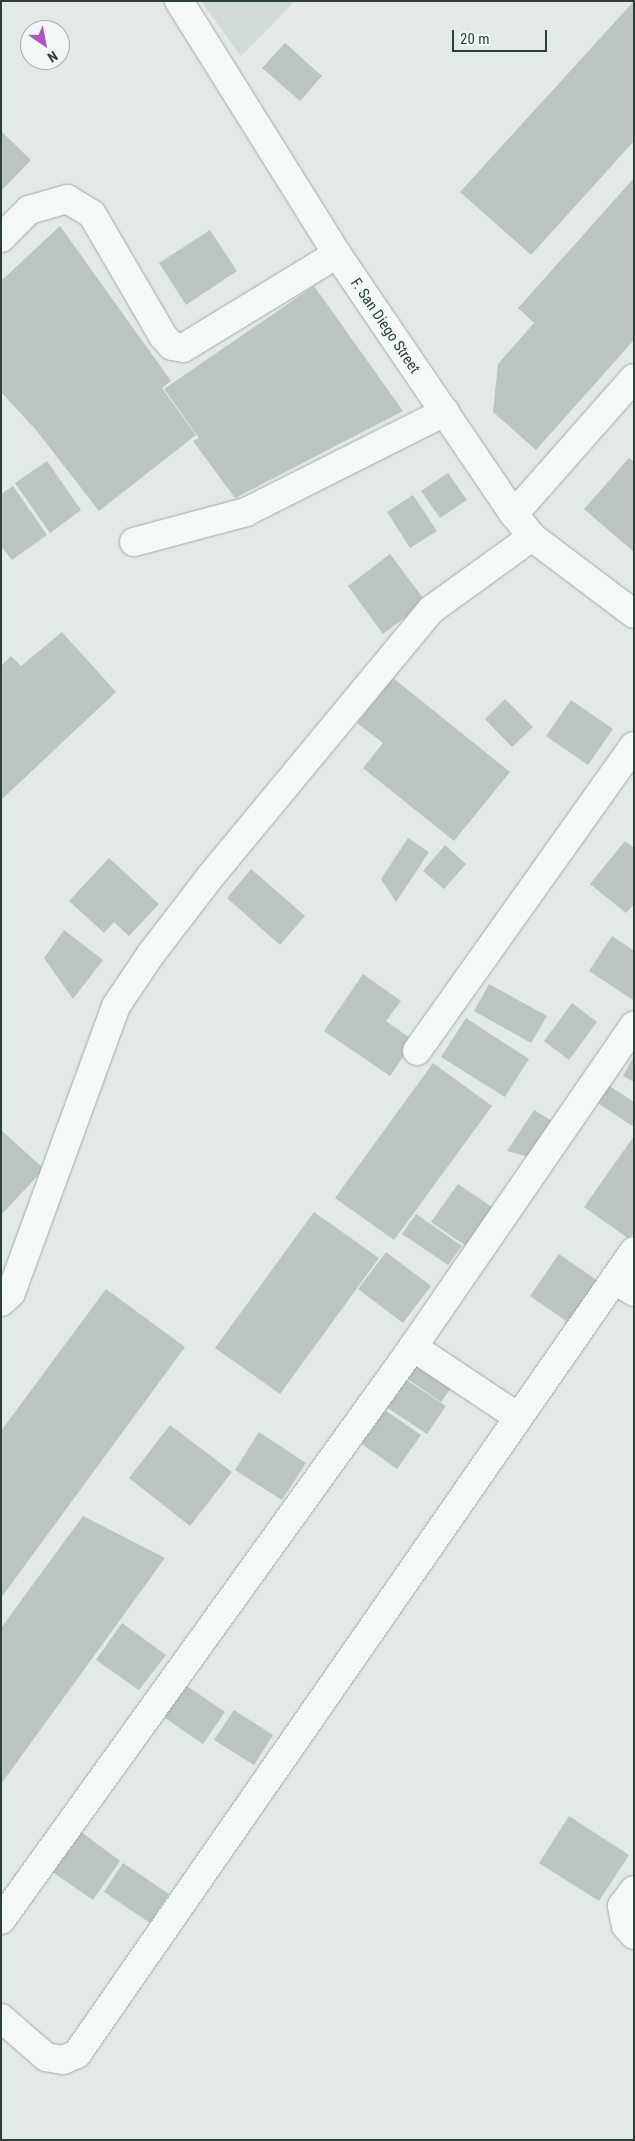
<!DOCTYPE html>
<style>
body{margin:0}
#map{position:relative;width:635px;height:2141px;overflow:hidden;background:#e2e9e6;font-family:"Roboto Condensed",sans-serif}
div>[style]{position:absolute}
.built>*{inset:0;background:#d0dbd6}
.building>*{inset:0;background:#bac5c0}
.roads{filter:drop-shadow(0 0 1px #a0aca7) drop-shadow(0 0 1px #a0aca7)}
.minor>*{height:28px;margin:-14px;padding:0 14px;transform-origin:14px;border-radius:14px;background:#f4f8f6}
span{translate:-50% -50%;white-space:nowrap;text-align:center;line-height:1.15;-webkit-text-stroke:5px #f1f7f4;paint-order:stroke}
.street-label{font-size:15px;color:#2c4037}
.frame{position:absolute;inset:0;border:2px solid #2c4037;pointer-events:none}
.north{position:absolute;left:20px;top:20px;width:50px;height:50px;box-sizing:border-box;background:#f1f7f4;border:1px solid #a2aea8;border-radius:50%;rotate:147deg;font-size:14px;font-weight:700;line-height:20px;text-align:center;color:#2c4037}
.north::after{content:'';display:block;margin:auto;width:18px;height:22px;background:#ad53c2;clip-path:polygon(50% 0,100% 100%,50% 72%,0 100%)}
.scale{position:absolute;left:452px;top:30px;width:95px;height:22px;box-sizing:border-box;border:2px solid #2c4037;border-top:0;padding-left:6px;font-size:15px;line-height:18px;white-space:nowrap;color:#2c4037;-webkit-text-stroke:4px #f1f7f4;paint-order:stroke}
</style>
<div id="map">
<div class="built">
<div style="clip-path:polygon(201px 1px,295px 1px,241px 56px)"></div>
</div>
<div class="building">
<div style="clip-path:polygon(634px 1px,634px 141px,531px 255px,460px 192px)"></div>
<div style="clip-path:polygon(285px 43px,322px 76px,300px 101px,262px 68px)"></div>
<div style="clip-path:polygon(1px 131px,31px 160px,1px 191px)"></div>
<div style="clip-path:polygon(634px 178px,634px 340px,536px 450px,493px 412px,498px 364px,534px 323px,518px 308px)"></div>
<div style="clip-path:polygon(60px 226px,171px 381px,162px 388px,196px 435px,99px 511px,36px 430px,1px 392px,1px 281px)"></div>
<div style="clip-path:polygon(210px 230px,237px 271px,186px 305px,159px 263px)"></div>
<div style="clip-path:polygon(314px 286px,403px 411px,235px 498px,193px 441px,199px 438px,164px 389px)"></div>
<div style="clip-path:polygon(629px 458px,634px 462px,634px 552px,584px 509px)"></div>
<div style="clip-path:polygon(47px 461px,81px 510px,50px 533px,15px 483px)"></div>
<div style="clip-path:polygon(448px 473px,467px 500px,440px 518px,421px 491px)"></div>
<div style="clip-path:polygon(13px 486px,47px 535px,12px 560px,1px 546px,1px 494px)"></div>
<div style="clip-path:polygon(413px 495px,437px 531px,410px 548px,387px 512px)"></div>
<div style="clip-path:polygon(390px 554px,426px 602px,383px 634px,348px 586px)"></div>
<div style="clip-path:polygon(62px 632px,116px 692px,1px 800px,1px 666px,11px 656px,21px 666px)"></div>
<div style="clip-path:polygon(393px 678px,510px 772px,454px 841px,363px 768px,383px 743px,357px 723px)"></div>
<div style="clip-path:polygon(505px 699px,533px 727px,512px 747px,485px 719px)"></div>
<div style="clip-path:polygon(571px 700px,613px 729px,588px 765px,546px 736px)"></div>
<div style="clip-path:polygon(408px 838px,429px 852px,396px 902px,381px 879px)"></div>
<div style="clip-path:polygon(625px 841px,634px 848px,634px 904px,626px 913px,590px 884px)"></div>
<div style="clip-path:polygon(445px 845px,466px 864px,444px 889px,423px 871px)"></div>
<div style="clip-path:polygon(109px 858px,159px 904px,129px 936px,114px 922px,104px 933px,69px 901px)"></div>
<div style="clip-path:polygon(251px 869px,305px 916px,280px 945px,227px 898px)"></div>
<div style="clip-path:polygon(64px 930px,103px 960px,73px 999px,44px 958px)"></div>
<div style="clip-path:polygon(612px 936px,634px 951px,633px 1000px,589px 971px)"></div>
<div style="clip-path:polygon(363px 974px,401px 1001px,386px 1021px,414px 1041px,390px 1076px,324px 1031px)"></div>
<div style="clip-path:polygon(489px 984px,547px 1016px,531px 1043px,474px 1011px)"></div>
<div style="clip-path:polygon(572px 1003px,597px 1022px,569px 1060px,544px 1041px)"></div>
<div style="clip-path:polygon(466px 1018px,529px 1059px,505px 1097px,441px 1057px)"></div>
<div style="clip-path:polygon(634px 1056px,634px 1082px,623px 1076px)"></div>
<div style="clip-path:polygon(433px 1063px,492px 1106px,394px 1240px,335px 1198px)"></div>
<div style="clip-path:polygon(605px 1083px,634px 1102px,634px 1127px,593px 1100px)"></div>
<div style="clip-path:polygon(534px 1110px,555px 1123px,532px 1158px,507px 1151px)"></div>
<div style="clip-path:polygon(1px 1130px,44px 1169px,1px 1215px)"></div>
<div style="clip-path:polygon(634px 1136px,634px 1233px,629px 1239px,584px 1207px)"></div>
<div style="clip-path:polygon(458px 1184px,492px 1207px,466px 1246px,431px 1222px)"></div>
<div style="clip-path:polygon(314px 1212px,379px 1258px,280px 1394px,215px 1348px)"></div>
<div style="clip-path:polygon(416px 1214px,462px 1246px,448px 1265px,402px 1234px)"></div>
<div style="clip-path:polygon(386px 1252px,431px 1286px,403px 1323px,358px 1289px)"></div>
<div style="clip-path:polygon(559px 1254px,598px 1281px,569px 1323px,530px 1296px)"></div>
<div style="clip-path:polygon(106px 1289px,185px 1347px,1px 1598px,1px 1431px)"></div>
<div style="clip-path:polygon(416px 1357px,454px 1384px,441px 1402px,403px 1376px)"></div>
<div style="clip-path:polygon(399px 1375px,446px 1406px,427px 1434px,380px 1403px)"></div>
<div style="clip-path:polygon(379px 1406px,421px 1435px,397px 1469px,355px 1439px)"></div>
<div style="clip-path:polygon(170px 1425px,232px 1472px,190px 1526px,129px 1478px)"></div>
<div style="clip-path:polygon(259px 1432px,306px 1463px,282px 1500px,235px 1470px)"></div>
<div style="clip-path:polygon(83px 1516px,165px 1558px,1px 1784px,1px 1628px)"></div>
<div style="clip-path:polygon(122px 1623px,166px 1655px,139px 1690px,96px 1660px)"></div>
<div style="clip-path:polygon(184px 1684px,225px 1712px,203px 1744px,162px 1716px)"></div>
<div style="clip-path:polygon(234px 1710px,273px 1735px,254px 1765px,214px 1740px)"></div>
<div style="clip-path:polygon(569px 1816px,629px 1855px,599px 1901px,539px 1863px)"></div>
<div style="clip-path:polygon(80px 1831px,120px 1861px,93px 1900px,51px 1871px)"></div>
<div style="clip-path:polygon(123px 1863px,169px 1894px,150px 1923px,104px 1892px)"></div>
</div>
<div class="roads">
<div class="minor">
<div style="left:179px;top:1px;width:298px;rotate:58deg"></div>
<div style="left:337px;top:254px;width:315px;rotate:55.8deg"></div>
<div style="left:514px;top:514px;width:29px;rotate:52deg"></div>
<div style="left:532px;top:537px;width:128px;rotate:37deg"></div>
<div style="left:1px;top:238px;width:40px;rotate:-45deg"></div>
<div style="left:29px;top:210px;width:40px;rotate:-16deg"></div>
<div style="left:67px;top:199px;width:29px;rotate:31deg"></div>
<div style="left:92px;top:214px;width:141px;rotate:59.8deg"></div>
<div style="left:163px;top:336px;width:13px;rotate:48deg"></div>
<div style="left:172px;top:346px;width:11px;rotate:10deg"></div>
<div style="left:183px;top:348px;width:180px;rotate:-31.4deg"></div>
<div style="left:514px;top:514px;width:181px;rotate:-48.6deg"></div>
<div style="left:134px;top:542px;width:116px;rotate:-15deg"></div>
<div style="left:246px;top:512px;width:223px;rotate:-26.7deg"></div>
<div style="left:417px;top:1051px;width:374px;rotate:-54.6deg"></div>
<div style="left:614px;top:1280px;width:23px;rotate:31deg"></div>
<div style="left:1px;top:1302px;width:13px;rotate:-42deg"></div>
<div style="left:11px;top:1293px;width:306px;rotate:-69.9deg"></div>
<div style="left:116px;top:1006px;width:63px;rotate:-56.1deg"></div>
<div style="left:151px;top:954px;width:97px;rotate:-52.5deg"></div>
<div style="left:210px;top:877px;width:347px;rotate:-50.4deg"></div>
<div style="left:431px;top:610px;width:125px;rotate:-35.9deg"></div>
<div style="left:413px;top:1347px;width:126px;rotate:33.7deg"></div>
<div style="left:634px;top:1890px;width:20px;rotate:127deg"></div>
<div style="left:622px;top:1906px;width:20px;rotate:79deg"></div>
<div style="left:626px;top:1926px;width:12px;rotate:48deg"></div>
<div style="left:1px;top:1920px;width:706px;rotate:-54.28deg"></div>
<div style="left:413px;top:1347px;width:390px;rotate:-55.5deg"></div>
<div style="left:1px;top:2018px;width:60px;rotate:40.9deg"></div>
<div style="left:46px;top:2057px;width:17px;rotate:10deg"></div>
<div style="left:63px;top:2060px;width:15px;rotate:-23deg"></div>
<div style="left:77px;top:2054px;width:977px;rotate:-55.25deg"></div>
</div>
</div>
<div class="street-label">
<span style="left:385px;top:326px;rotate:56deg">F. San Diego Street</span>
</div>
<div class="frame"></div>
<div class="north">N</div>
<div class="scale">20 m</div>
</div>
